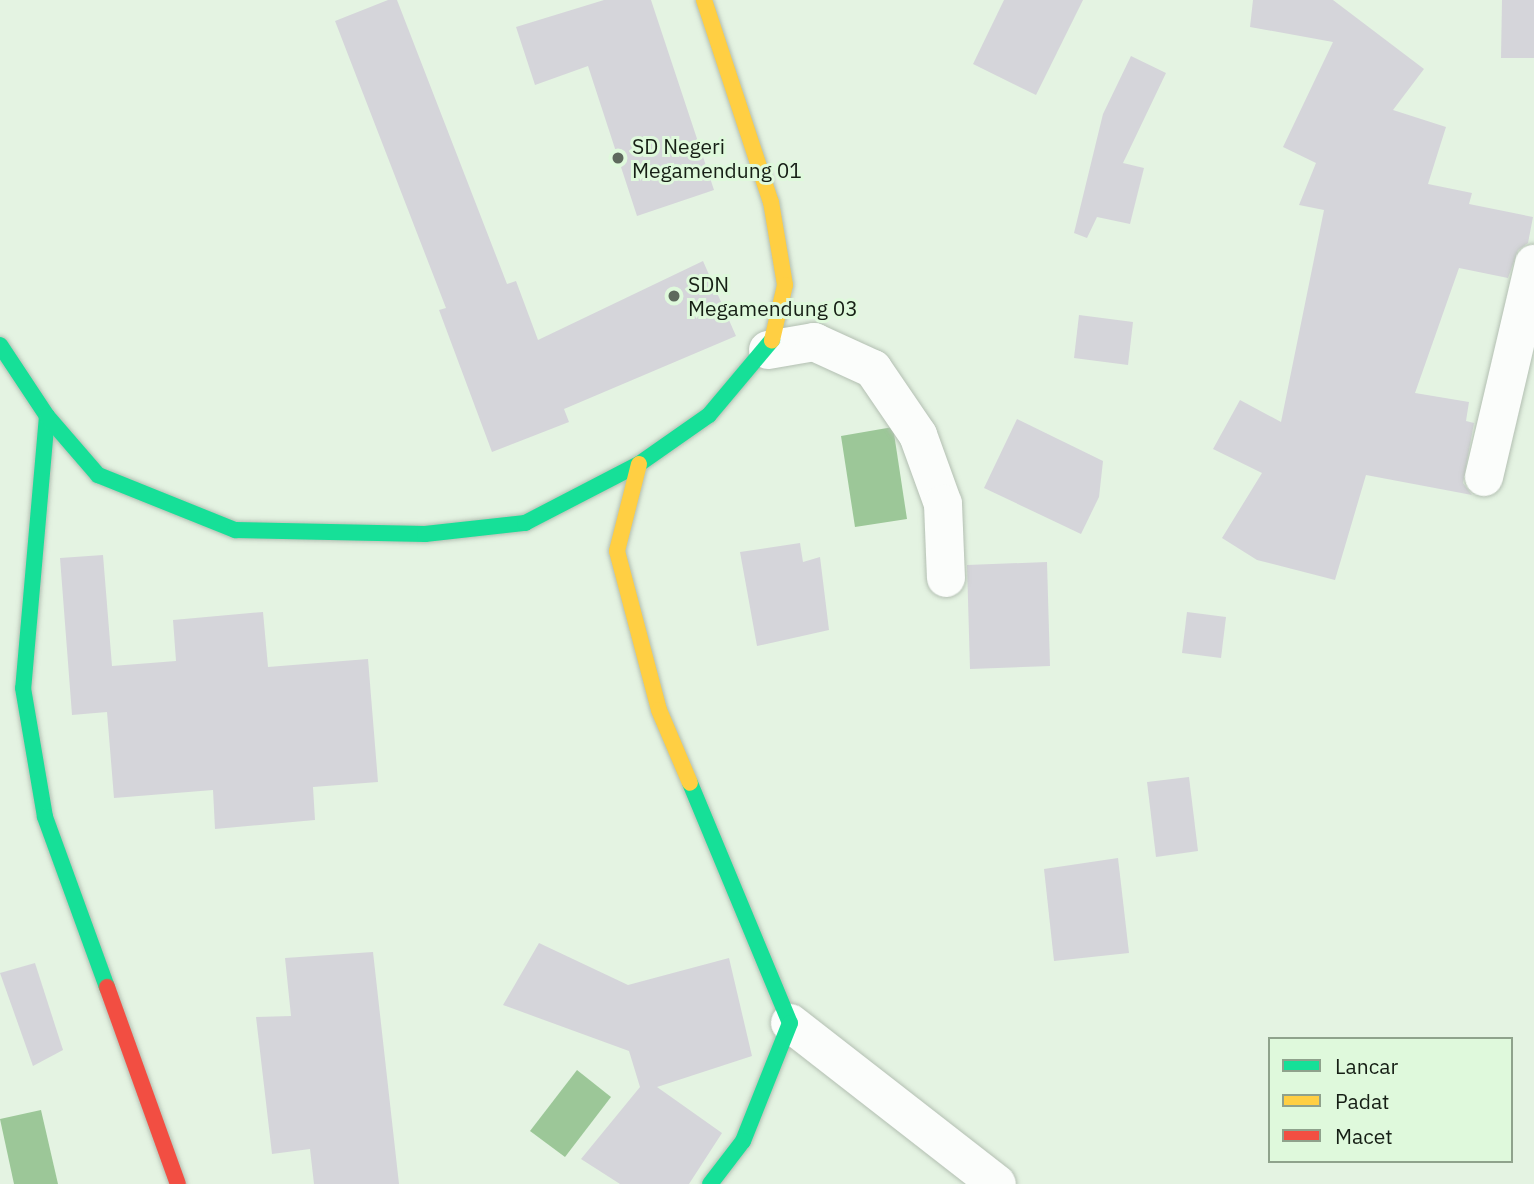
<!DOCTYPE html>
<style>
body{margin:0}
#map{position:relative;width:1534px;height:1184px;overflow:hidden;background:#e4f3e2;font-family:"IBM Plex Sans",sans-serif}
div>[style]{position:absolute}
.water>*{inset:0;background:#9cc798}
.building>*{inset:0;background:#d5d5da}
.roads{filter:drop-shadow(0 0 2px #b3bfb2) drop-shadow(0 0 2px #b3bfb2)}
.street>*{height:38px;margin:-19px;padding:0 19px;transform-origin:19px;border-radius:19px;background:#fbfdfb}
.fast>*{height:16px;margin:-8px;padding:0 8px;transform-origin:8px;border-radius:8px;background:#16e098}
.slow>*{height:16px;margin:-8px;padding:0 8px;transform-origin:8px;border-radius:8px;background:#ffcf43}
.jam>*{height:16px;margin:-8px;padding:0 8px;transform-origin:8px;border-radius:8px;background:#f24e42}
.dots>*{width:19px;height:19px;translate:-50% -50%;box-sizing:border-box;border:4px solid #dff9dc;border-radius:50%}
span{translate:-50% -50%;white-space:nowrap;text-align:center;line-height:1.15;-webkit-text-stroke:6px #dff9dc;paint-order:stroke}
.poi-label{font-size:21px;color:#161f15}
.left{translate:0 -50%;text-align:left}
.legend{position:absolute;left:1268px;top:1037px;width:245px;height:126px;box-sizing:border-box;background:#dff9dc;border:2px solid #8fa28c;margin:0;padding:9px 12px;list-style:none;font-size:21px;color:#161f15}
.legend li{display:flex;align-items:center;gap:14px;height:35px}
.legend b{width:35px;border:2px solid #8fa28c}
</style>
<div id="map">
<div class="water">
<div style="clip-path:polygon(893px 427px,907px 519px,855px 527px,841px 436px)"></div>
<div style="clip-path:polygon(577px 1070px,611px 1097px,565px 1157px,530px 1131px)"></div>
<div style="clip-path:polygon(41px 1110px,58px 1184px,14px 1184px,0 1119px)"></div>
</div>
<div class="building">
<div style="clip-path:polygon(388px 0,397px 0,507px 284px,516px 281px,538px 340px,703px 261px,736px 336px,564px 409px,569px 422px,492px 452px,439px 310px,446px 308px,335px 21px)"></div>
<div style="clip-path:polygon(604px 0,651px 0,714px 190px,637px 216px,588px 66px,535px 85px,516px 27px)"></div>
<div style="clip-path:polygon(1004px 0,1083px 0,1036px 95px,973px 64px)"></div>
<div style="clip-path:polygon(1253px 0,1333px 0,1424px 69px,1393px 110px,1446px 127px,1428px 184px,1472px 193px,1469px 204px,1533px 217px,1528px 243px,1518px 250px,1508px 278px,1459px 268px,1415px 393px,1469px 402px,1466px 421px,1474px 423px,1463px 483px,1472px 495px,1366px 475px,1335px 580px,1257px 560px,1222px 538px,1262px 473px,1213px 449px,1240px 400px,1281px 422px,1324px 210px,1299px 205px,1316px 163px,1283px 147px,1333px 42px,1250px 27px)"></div>
<div style="clip-path:polygon(1502px 0,1534px 0,1534px 58px,1501px 58px)"></div>
<div style="clip-path:polygon(1131px 56px,1166px 73px,1123px 163px,1144px 168px,1130px 224px,1097px 217px,1087px 238px,1074px 233px,1103px 114px)"></div>
<div style="clip-path:polygon(1079px 315px,1133px 322px,1128px 365px,1074px 358px)"></div>
<div style="clip-path:polygon(1017px 419px,1103px 461px,1099px 497px,1081px 534px,984px 488px)"></div>
<div style="clip-path:polygon(800px 543px,803px 562px,820px 557px,829px 630px,757px 646px,740px 552px)"></div>
<div style="clip-path:polygon(103px 555px,112px 666px,176px 661px,173px 620px,263px 612px,268px 667px,368px 659px,378px 782px,313px 787px,315px 820px,215px 829px,213px 790px,114px 798px,107px 712px,72px 715px,60px 558px)"></div>
<div style="clip-path:polygon(1047px 562px,1050px 666px,970px 669px,967px 565px)"></div>
<div style="clip-path:polygon(1187px 612px,1226px 617px,1221px 658px,1182px 653px)"></div>
<div style="clip-path:polygon(1189px 777px,1198px 851px,1156px 857px,1147px 782px)"></div>
<div style="clip-path:polygon(1118px 858px,1129px 953px,1054px 961px,1044px 869px)"></div>
<div style="clip-path:polygon(539px 943px,628px 985px,729px 958px,752px 1056px,657px 1087px,722px 1133px,689px 1184px,620px 1184px,581px 1159px,640px 1087px,629px 1051px,503px 1005px)"></div>
<div style="clip-path:polygon(373px 952px,399px 1184px,314px 1184px,310px 1149px,272px 1154px,256px 1017px,291px 1016px,285px 958px)"></div>
<div style="clip-path:polygon(35px 963px,63px 1050px,33px 1066px,0 973px)"></div>
</div>
<div class="roads">
<div class="street">
<div style="left:768px;top:350px;width:47px;rotate:-9.9deg"></div>
<div style="left:814px;top:342px;width:65px;rotate:24.6deg"></div>
<div style="left:873px;top:369px;width:80px;rotate:55.7deg"></div>
<div style="left:918px;top:435px;width:73px;rotate:70.1deg"></div>
<div style="left:943px;top:504px;width:74px;rotate:87.7deg"></div>
<div style="left:1484px;top:477px;width:219px;rotate:-76.8deg"></div>
<div style="left:790px;top:1023px;width:262px;rotate:37.9deg"></div>
</div>
<div class="fast">
<div style="left:0;top:345px;width:85px;rotate:56.5deg"></div>
<div style="left:47px;top:416px;width:273px;rotate:95deg"></div>
<div style="left:23px;top:688px;width:131px;rotate:80.3deg"></div>
<div style="left:45px;top:817px;width:181px;rotate:70deg"></div>
<div style="left:47px;top:416px;width:78px;rotate:49.2deg"></div>
<div style="left:98px;top:475px;width:148px;rotate:21.9deg"></div>
<div style="left:235px;top:530px;width:190px;rotate:1.2deg"></div>
<div style="left:425px;top:534px;width:101px;rotate:-6.3deg"></div>
<div style="left:525px;top:523px;width:128px;rotate:-27.4deg"></div>
<div style="left:639px;top:464px;width:85px;rotate:-35deg"></div>
<div style="left:709px;top:415px;width:98px;rotate:-50deg"></div>
<div style="left:690px;top:783px;width:260px;rotate:67.4deg"></div>
<div style="left:790px;top:1023px;width:127px;rotate:111.7deg"></div>
<div style="left:743px;top:1141px;width:54px;rotate:127.5deg"></div>
</div>
<div class="slow">
<div style="left:704px;top:0;width:213px;rotate:71.7deg"></div>
<div style="left:771px;top:202px;width:84px;rotate:80.4deg"></div>
<div style="left:785px;top:285px;width:57px;rotate:103.3deg"></div>
<div style="left:639px;top:464px;width:90px;rotate:104.2deg"></div>
<div style="left:617px;top:551px;width:164px;rotate:75.2deg"></div>
<div style="left:659px;top:710px;width:79px;rotate:67deg"></div>
</div>
<div class="jam">
<div style="left:107px;top:987px;width:209px;rotate:70.2deg"></div>
</div>
</div>
<div class="dots">
<div style="left:618px;top:158px;background:#5e695d"></div>
<div style="left:674px;top:296px;background:#5e695d"></div>
</div>
<div class="poi-label">
<span class="left" style="left:632px;top:158px">SD Negeri<br>Megamendung 01</span>
<span class="left" style="left:688px;top:296px">SDN<br>Megamendung 03</span>
</div>
<ul class="legend">
<li><b style="height:9px;background:#16e098"></b>Lancar</li>
<li><b style="height:9px;background:#ffcf43"></b>Padat</li>
<li><b style="height:9px;background:#f24e42"></b>Macet</li>
</ul>
</div>
